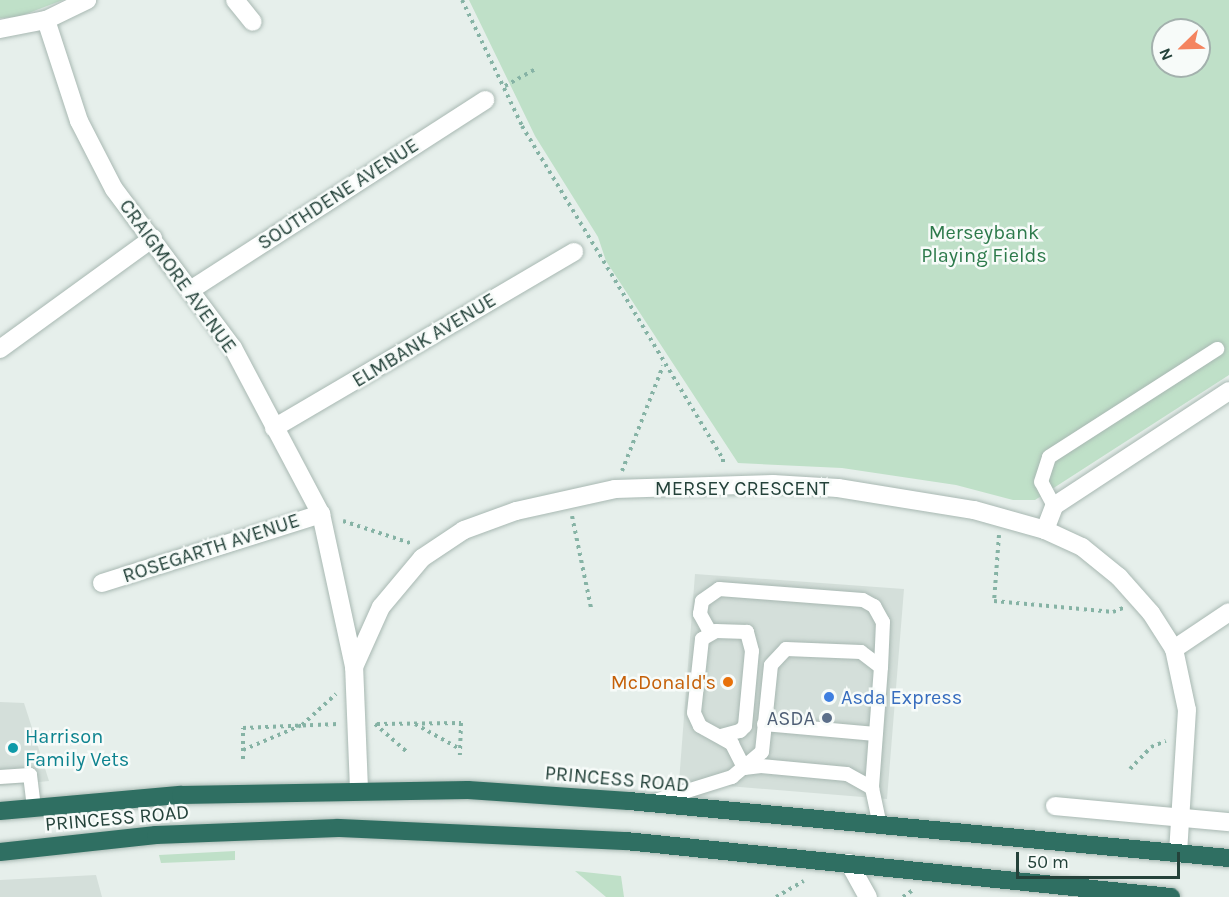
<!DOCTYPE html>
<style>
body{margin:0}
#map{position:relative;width:1229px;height:897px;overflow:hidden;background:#e6efeb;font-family:Karla,sans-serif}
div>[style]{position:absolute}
.built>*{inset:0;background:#d4dfda}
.green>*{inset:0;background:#bfe0c8}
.path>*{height:4px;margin-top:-2px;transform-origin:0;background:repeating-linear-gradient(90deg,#86b3a5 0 3px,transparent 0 7.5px)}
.roads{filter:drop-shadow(0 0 2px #a8b8b2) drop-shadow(0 0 2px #a8b8b2)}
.lane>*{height:14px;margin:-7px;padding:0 7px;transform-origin:7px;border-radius:7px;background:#fff}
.street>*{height:18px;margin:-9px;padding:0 9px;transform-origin:9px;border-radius:9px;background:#fff}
.highway>*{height:18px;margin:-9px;padding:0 9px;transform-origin:9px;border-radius:9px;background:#2f6f62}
.dots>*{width:16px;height:16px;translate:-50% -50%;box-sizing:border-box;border:3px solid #f7fbf9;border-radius:50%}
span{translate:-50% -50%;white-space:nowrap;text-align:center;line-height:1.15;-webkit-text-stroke:5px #f7fbf9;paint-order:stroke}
.street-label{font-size:20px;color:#24423a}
.park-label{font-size:20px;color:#2d7a4b}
.food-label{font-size:20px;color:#c56008}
.right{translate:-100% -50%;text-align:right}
.shop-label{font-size:20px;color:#366cbe}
.left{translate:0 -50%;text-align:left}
.service-label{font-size:20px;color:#4e5e75}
.culture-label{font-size:20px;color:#0d838f}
.north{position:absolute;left:1151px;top:18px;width:60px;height:60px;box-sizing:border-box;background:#f7fbf9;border:2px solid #a3b1ad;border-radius:50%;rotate:247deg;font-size:16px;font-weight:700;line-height:24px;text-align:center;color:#24423a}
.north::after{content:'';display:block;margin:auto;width:21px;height:27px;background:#f4845f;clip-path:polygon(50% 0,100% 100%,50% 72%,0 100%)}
.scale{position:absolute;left:1016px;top:852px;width:164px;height:27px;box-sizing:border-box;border:3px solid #24423a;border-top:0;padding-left:8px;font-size:18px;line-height:21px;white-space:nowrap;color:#24423a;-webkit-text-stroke:4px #f7fbf9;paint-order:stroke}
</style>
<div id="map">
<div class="built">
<div style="clip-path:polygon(695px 574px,904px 589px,887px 799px,679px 782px)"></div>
<div style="clip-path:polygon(0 702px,24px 703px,49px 781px,0 786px)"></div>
<div style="clip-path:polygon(96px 875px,102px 897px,0 897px,0 880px)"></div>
</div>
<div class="green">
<div style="clip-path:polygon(0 0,63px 0,18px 17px,0 18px)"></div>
<div style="clip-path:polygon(evenodd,469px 0,1229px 0,1229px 375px,1035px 500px,1013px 500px,956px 485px,842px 468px,738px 463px,606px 261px,598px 237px,535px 136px,469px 0,1163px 30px,1199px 30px,1199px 66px,1163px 66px,1163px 30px)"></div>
<div style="clip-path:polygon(235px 851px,235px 860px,161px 863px,159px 855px)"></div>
<div style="clip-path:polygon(575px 871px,621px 876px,624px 897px,606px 897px)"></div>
</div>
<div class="path">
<div style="left:462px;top:0;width:140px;rotate:64.5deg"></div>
<div style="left:522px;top:126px;width:389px;rotate:58.9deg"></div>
<div style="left:723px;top:459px;width:7px;rotate:90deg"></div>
<div style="left:505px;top:86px;width:37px;rotate:-29deg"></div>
<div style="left:622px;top:471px;width:113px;rotate:-68.7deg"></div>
<div style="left:572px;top:516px;width:94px;rotate:78.3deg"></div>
<div style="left:343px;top:521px;width:71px;rotate:18.2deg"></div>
<div style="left:999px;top:535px;width:66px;rotate:94.3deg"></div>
<div style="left:994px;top:601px;width:120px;rotate:5.3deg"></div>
<div style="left:1113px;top:612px;width:11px;rotate:-22deg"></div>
<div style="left:375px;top:724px;width:43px;rotate:41.2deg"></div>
<div style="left:377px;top:724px;width:84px;rotate:-0.7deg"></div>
<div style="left:461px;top:723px;width:32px;rotate:92deg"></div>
<div style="left:415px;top:724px;width:51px;rotate:29.1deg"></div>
<div style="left:243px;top:750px;width:64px;rotate:-23deg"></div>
<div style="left:302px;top:725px;width:46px;rotate:-42.4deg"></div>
<div style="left:243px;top:759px;width:31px;rotate:-90deg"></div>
<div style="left:243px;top:728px;width:95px;rotate:-2.4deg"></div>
<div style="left:1130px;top:769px;width:30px;rotate:-46deg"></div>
<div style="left:1151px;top:747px;width:16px;rotate:-22deg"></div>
<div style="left:776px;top:897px;width:32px;rotate:-30deg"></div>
<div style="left:903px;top:897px;width:12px;rotate:-35deg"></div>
</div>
<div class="roads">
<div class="lane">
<div style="left:1054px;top:506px;width:27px;rotate:-118deg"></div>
<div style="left:1041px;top:482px;width:26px;rotate:-72deg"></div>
<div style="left:1049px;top:457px;width:200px;rotate:-32.7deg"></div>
<div style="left:710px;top:632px;width:21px;rotate:-119deg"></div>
<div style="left:700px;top:614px;width:13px;rotate:-81deg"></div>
<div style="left:702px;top:601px;width:21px;rotate:-35deg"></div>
<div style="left:719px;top:589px;width:144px;rotate:4.4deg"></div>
<div style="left:863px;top:600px;width:13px;rotate:29deg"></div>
<div style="left:874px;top:606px;width:18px;rotate:61deg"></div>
<div style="left:883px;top:622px;width:45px;rotate:92.5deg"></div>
<div style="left:764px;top:724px;width:112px;rotate:5.1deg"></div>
<div style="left:721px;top:736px;width:20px;rotate:-15deg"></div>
<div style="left:740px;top:731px;width:7px;rotate:-45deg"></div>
<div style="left:745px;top:726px;width:75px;rotate:-84.7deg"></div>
<div style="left:752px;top:651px;width:20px;rotate:-105deg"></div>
<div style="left:747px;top:632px;width:31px;rotate:-178deg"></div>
<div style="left:716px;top:631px;width:16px;rotate:150deg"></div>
<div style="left:702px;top:639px;width:74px;rotate:96.2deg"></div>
<div style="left:694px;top:713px;width:14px;rotate:65deg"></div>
<div style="left:700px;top:726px;width:37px;rotate:29deg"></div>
<div style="left:732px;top:744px;width:27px;rotate:63deg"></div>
<div style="left:744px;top:768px;width:17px;rotate:-7deg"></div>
<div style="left:761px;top:766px;width:86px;rotate:5.3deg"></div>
<div style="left:847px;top:774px;width:29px;rotate:29deg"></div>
<div style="left:0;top:777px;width:30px;rotate:-4deg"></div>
<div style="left:30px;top:775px;width:33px;rotate:83deg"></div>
<div style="left:655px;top:801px;width:81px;rotate:-17.3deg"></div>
<div style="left:732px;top:777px;width:39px;rotate:-40deg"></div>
<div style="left:762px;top:752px;width:87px;rotate:-84.1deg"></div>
<div style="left:771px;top:665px;width:22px;rotate:-47deg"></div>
<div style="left:786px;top:649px;width:75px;rotate:2.3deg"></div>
<div style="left:861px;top:652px;width:25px;rotate:37deg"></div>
<div style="left:881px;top:667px;width:121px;rotate:94.3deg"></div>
<div style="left:872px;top:788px;width:38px;rotate:78deg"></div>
</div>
<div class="street">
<div style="left:235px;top:0;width:28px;rotate:51deg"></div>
<div style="left:46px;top:20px;width:106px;rotate:71.9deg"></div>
<div style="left:79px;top:121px;width:76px;rotate:62.8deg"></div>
<div style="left:114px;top:189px;width:199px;rotate:53.2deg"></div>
<div style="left:233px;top:348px;width:188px;rotate:62.1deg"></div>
<div style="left:321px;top:514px;width:157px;rotate:77.8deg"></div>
<div style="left:0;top:29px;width:47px;rotate:-11.1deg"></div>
<div style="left:46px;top:20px;width:46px;rotate:-26deg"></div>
<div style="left:192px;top:289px;width:349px;rotate:-32.8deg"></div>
<div style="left:0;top:349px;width:189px;rotate:-36deg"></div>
<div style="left:274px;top:428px;width:348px;rotate:-30.4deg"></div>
<div style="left:1045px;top:530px;width:26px;rotate:-69deg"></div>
<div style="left:1054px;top:506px;width:209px;rotate:-33.3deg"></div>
<div style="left:102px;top:583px;width:230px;rotate:-17.5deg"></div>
<div style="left:1174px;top:649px;width:66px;rotate:-33.9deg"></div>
<div style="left:359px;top:789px;width:122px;rotate:-92.3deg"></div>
<div style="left:354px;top:667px;width:66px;rotate:-65.8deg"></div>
<div style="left:381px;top:607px;width:64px;rotate:-50.1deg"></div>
<div style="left:422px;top:558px;width:50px;rotate:-33.7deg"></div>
<div style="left:464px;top:530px;width:55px;rotate:-20.1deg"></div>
<div style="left:516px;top:511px;width:101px;rotate:-12.5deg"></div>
<div style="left:615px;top:489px;width:158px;rotate:-1.8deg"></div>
<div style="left:773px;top:484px;width:65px;rotate:3.5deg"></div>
<div style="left:838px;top:488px;width:138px;rotate:9.2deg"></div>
<div style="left:974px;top:510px;width:74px;rotate:15.7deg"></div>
<div style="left:1045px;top:530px;width:41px;rotate:24.7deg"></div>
<div style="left:1082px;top:547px;width:48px;rotate:39deg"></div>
<div style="left:1119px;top:577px;width:48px;rotate:48.4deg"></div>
<div style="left:1151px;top:613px;width:43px;rotate:57.4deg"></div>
<div style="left:1174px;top:649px;width:62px;rotate:78deg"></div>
<div style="left:1187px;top:710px;width:144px;rotate:93.6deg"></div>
<div style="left:1055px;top:806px;width:175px;rotate:5.3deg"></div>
<div style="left:849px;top:863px;width:39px;rotate:61deg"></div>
</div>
<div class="highway">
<div style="left:0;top:811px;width:182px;rotate:-5.1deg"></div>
<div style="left:181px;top:795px;width:287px;rotate:-1deg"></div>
<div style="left:468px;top:790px;width:161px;rotate:3.9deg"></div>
<div style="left:629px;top:801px;width:603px;rotate:5.43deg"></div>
<div style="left:0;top:852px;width:157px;rotate:-6.2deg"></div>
<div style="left:156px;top:835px;width:182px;rotate:-2.2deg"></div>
<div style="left:338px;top:828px;width:288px;rotate:2.6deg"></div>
<div style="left:626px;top:841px;width:548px;rotate:5.87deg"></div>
</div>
</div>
<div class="dots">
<div style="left:728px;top:682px;background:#e8710a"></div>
<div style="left:829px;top:697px;background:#3f7fe0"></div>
<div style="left:827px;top:718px;background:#5c6f8a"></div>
<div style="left:13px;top:748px;background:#0f9aa8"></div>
</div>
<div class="street-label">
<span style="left:338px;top:194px;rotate:-33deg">SOUTHDENE AVENUE</span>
<span style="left:178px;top:276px;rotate:54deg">CRAIGMORE AVENUE</span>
<span style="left:424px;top:340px;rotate:-31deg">ELMBANK AVENUE</span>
<span style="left:742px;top:488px">MERSEY CRESCENT</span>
<span style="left:211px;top:548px;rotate:-18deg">ROSEGARTH AVENUE</span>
<span style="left:617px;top:779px;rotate:5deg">PRINCESS ROAD</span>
<span style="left:117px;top:818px;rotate:-5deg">PRINCESS ROAD</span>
</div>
<div class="park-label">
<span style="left:984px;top:244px">Merseybank<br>Playing Fields</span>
</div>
<div class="food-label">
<span class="right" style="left:716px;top:682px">McDonald's</span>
</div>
<div class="shop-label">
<span class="left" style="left:841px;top:697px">Asda Express</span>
</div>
<div class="service-label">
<span class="right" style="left:815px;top:718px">ASDA</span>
</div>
<div class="culture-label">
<span class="left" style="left:25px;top:748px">Harrison<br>Family Vets</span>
</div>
<div class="north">N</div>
<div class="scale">50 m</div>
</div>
